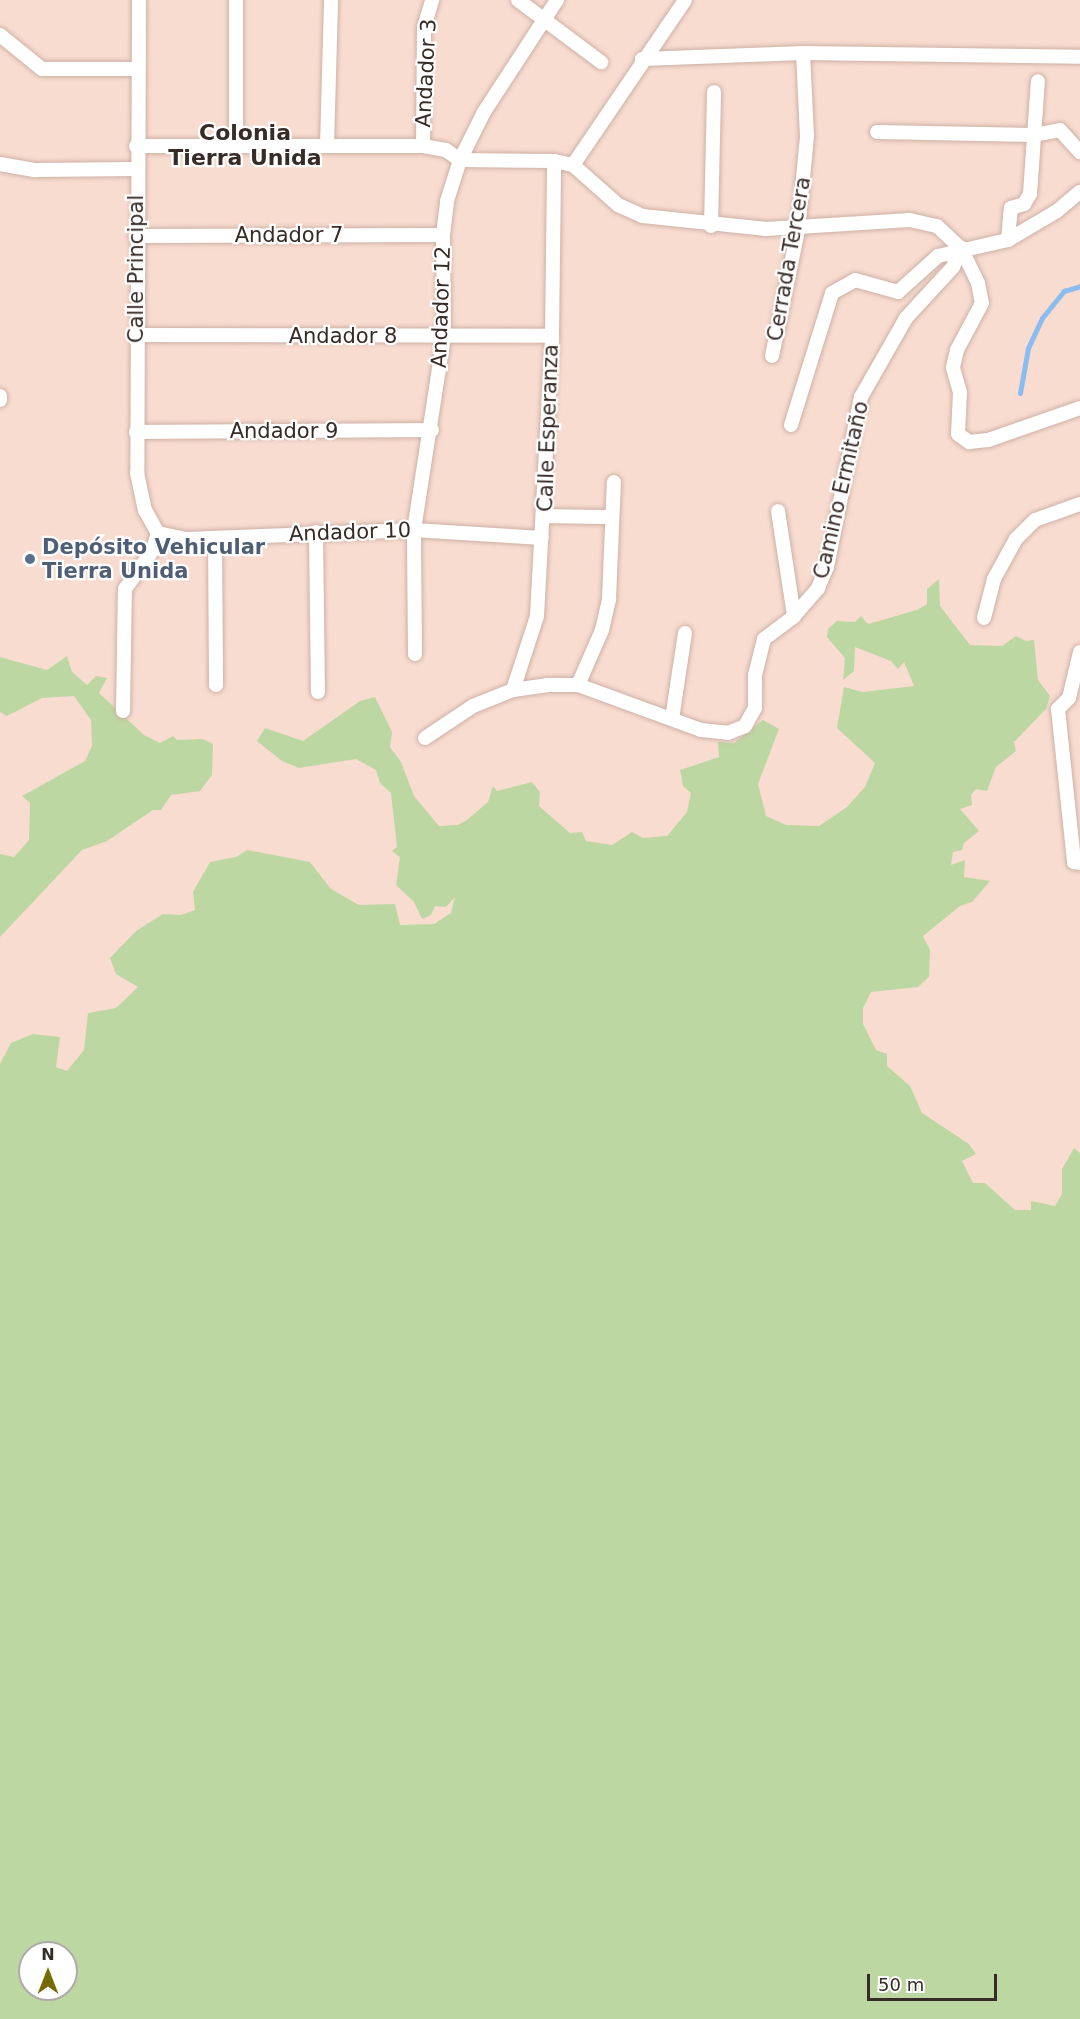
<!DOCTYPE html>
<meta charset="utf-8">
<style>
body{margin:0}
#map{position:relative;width:1080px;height:2019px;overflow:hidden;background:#f9dcd0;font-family:"DejaVu Sans",sans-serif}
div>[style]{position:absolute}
.green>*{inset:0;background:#bdd7a2}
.stream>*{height:5px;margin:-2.5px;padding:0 2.5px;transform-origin:2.5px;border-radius:2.5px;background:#8bbcf0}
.roads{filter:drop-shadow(0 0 2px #cdb1a6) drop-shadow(0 0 2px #cdb1a6)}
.street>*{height:14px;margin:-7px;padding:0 7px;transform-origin:7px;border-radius:7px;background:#fff}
.dots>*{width:16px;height:16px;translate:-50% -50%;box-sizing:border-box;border:3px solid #fff;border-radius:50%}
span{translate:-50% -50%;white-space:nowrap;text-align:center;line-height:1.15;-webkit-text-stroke:4.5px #fff;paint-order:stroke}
.street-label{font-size:21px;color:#362b27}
.service-label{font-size:21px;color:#4e5e75;font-weight:700}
.left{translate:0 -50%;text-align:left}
.neighbourhood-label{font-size:22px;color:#362b27;font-weight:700}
.north{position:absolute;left:18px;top:1941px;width:60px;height:60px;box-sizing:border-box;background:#fff;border:2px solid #afaaa9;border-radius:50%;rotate:0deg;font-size:16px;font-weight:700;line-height:24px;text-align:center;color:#362b27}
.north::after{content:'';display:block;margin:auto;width:21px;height:27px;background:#776a02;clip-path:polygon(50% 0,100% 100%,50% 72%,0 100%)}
.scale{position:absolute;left:867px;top:1974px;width:130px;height:27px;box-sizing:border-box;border:3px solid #362b27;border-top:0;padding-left:8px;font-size:18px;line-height:21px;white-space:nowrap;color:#362b27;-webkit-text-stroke:4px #fff;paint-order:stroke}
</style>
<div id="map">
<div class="green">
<div style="clip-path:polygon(evenodd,939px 579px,940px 606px,970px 645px,1002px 646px,1016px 636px,1026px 641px,1034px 640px,1038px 680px,1050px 696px,1046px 709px,1014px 742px,1016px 751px,996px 767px,987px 791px,976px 789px,971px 795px,972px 805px,960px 809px,979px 831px,964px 843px,962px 850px,953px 852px,951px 865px,965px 860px,964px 877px,990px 881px,972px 902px,960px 906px,923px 936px,930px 950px,929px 977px,918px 987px,871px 992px,863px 1008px,863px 1024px,876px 1050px,887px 1054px,887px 1066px,910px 1086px,922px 1113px,969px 1144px,976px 1154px,962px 1161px,973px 1183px,985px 1183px,1015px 1210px,1031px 1210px,1031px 1201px,1055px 1206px,1062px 1194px,1062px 1169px,1074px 1148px,1080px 1153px,1080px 2019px,0 2019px,0 1064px,11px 1043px,33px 1034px,60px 1037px,56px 1067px,67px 1071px,84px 1050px,88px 1013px,116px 1008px,138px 987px,116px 974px,110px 958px,136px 931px,163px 914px,181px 915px,195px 910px,193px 892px,210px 862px,236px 857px,247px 850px,310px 862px,331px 889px,359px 905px,395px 904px,400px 925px,434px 924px,451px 913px,455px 897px,446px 907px,435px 906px,431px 915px,422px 919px,414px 902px,396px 885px,400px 857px,392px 851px,397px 847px,391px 793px,380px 783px,376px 770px,356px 759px,299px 768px,282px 761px,257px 741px,265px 728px,303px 741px,360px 701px,375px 697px,392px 732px,390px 747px,401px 762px,414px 796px,439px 826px,458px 825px,467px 820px,488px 802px,493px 786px,497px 791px,532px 782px,540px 792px,539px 806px,570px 833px,582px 832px,586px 841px,612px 845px,632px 832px,643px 838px,667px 836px,687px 812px,691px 793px,683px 786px,680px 770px,719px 757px,718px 742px,734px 743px,763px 720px,779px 729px,758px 784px,766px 816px,786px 825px,819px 826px,847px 807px,865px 787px,875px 763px,837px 728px,844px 687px,863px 692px,914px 686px,904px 662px,898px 669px,891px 661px,855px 647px,854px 671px,843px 680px,845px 658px,827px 637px,828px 629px,837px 621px,855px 622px,861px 616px,868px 624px,917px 610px,927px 604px,927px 589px,939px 579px,30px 1953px,66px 1953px,66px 1989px,30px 1989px,30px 1953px)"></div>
<div style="clip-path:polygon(67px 656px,72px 672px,87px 685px,96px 676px,107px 678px,99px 693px,144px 735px,160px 743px,173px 736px,177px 740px,203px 739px,213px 744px,212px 775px,200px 791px,171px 795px,161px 810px,153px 810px,107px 841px,82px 850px,0 937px,0 854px,14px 857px,29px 840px,30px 803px,22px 796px,85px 761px,92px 746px,91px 720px,74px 696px,42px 698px,7px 716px,0 712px,0 657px,47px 670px)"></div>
</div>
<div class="stream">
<div style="left:1020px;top:393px;width:46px;rotate:-79.9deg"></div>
<div style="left:1028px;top:348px;width:33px;rotate:-65deg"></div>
<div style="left:1042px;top:318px;width:35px;rotate:-51deg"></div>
<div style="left:1064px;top:291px;width:17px;rotate:-17deg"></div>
</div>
<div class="roads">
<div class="street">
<div style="left:139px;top:0;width:473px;rotate:90.2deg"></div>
<div style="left:137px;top:473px;width:38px;rotate:78deg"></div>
<div style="left:145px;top:510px;width:26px;rotate:61deg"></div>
<div style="left:236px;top:0;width:146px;rotate:90deg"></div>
<div style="left:518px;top:0;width:104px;rotate:36.8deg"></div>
<div style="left:0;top:35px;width:54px;rotate:39deg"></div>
<div style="left:42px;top:69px;width:95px"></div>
<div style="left:642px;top:59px;width:161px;rotate:-2.1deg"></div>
<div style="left:803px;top:53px;width:277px;rotate:0.8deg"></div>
<div style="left:877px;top:132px;width:157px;rotate:1.1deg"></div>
<div style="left:1034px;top:135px;width:26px;rotate:-11deg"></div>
<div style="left:1060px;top:130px;width:30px;rotate:48deg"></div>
<div style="left:136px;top:146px;width:287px"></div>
<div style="left:423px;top:146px;width:23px;rotate:10deg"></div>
<div style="left:446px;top:150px;width:17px;rotate:36deg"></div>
<div style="left:460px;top:160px;width:94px;rotate:0.6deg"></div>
<div style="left:554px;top:161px;width:19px;rotate:12deg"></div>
<div style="left:573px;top:165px;width:60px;rotate:41.6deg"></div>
<div style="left:618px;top:205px;width:27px;rotate:24deg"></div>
<div style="left:643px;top:216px;width:124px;rotate:6deg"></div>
<div style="left:766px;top:229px;width:144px;rotate:-3.6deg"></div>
<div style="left:910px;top:220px;width:28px;rotate:13deg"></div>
<div style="left:937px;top:226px;width:33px;rotate:43deg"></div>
<div style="left:961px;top:248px;width:39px;rotate:64deg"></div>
<div style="left:978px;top:283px;width:20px;rotate:79deg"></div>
<div style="left:982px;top:303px;width:53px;rotate:118deg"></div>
<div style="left:957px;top:350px;width:18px;rotate:103deg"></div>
<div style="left:953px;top:368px;width:25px;rotate:74deg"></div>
<div style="left:960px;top:392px;width:42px;rotate:92.7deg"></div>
<div style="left:958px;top:434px;width:14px;rotate:36deg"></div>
<div style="left:969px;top:442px;width:19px;rotate:-6deg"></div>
<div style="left:988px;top:440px;width:97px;rotate:-19.2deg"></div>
<div style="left:327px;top:146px;width:146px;rotate:-88.4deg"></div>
<div style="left:423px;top:146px;width:119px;rotate:-89.5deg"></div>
<div style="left:424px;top:27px;width:28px;rotate:-73deg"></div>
<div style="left:0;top:164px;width:36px;rotate:10deg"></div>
<div style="left:35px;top:170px;width:101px;rotate:-0.6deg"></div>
<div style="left:573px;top:165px;width:199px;rotate:-55.8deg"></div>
<div style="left:711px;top:226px;width:134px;rotate:-88.7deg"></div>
<div style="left:136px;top:236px;width:307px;rotate:-0.2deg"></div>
<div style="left:1008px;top:240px;width:32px;rotate:-85deg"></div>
<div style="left:1011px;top:208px;width:14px;rotate:-17deg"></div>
<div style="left:1024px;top:204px;width:12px;rotate:-59deg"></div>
<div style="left:1030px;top:194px;width:113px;rotate:-86deg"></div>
<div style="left:135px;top:335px;width:417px;rotate:0.1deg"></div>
<div style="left:772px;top:356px;width:129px;rotate:-78.3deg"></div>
<div style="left:798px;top:230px;width:93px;rotate:-84.5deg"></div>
<div style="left:807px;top:137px;width:84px;rotate:-92.7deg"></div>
<div style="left:0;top:396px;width:4px;rotate:90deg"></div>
<div style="left:791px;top:425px;width:138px;rotate:-72.7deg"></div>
<div style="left:832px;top:293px;width:26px;rotate:-29deg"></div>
<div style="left:855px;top:280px;width:45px;rotate:15.6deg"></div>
<div style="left:898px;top:292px;width:54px;rotate:-42deg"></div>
<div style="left:938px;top:256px;width:72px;rotate:-12.9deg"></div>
<div style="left:1008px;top:240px;width:57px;rotate:-30.6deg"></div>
<div style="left:1057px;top:211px;width:30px;rotate:-40deg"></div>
<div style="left:136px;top:432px;width:296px;rotate:-0.4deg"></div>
<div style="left:778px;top:511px;width:106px;rotate:81.3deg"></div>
<div style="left:545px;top:516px;width:67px;rotate:0.9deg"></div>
<div style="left:316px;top:532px;width:160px;rotate:89.3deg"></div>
<div style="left:158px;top:533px;width:30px;rotate:12deg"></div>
<div style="left:187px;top:539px;width:227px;rotate:-2.3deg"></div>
<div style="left:414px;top:530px;width:128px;rotate:3.6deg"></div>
<div style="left:215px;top:538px;width:147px;rotate:89.6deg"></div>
<div style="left:984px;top:618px;width:40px;rotate:-75.6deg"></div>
<div style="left:994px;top:579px;width:46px;rotate:-61.2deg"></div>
<div style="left:1016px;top:539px;width:27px;rotate:-45deg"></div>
<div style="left:1035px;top:520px;width:48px;rotate:-19.6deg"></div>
<div style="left:1080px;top:652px;width:47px;rotate:103.4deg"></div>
<div style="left:1069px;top:698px;width:16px;rotate:135deg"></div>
<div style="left:1058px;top:709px;width:154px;rotate:84deg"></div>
<div style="left:1074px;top:862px;width:6px;rotate:9deg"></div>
<div style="left:415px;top:654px;width:124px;rotate:-90.5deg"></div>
<div style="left:414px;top:530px;width:196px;rotate:-81.2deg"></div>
<div style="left:444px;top:336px;width:101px;rotate:-90.6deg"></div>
<div style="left:443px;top:235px;width:34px;rotate:-83deg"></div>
<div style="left:447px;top:201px;width:43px;rotate:-72.4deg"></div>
<div style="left:460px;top:160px;width:54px;rotate:-63.4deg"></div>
<div style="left:484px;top:112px;width:134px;rotate:-56.9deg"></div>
<div style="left:578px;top:685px;width:60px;rotate:-66.4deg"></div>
<div style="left:602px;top:630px;width:32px;rotate:-77deg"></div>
<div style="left:609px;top:599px;width:117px;rotate:-87.6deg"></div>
<div style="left:513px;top:690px;width:78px;rotate:-72deg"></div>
<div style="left:537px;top:616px;width:280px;rotate:-86.9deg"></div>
<div style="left:552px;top:336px;width:175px;rotate:-89.3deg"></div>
<div style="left:123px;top:711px;width:122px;rotate:-89.1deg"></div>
<div style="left:125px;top:589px;width:48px;rotate:-54.3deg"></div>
<div style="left:153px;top:550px;width:18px;rotate:-74deg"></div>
<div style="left:672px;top:719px;width:87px;rotate:-81.4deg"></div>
<div style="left:425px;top:738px;width:58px;rotate:-33.7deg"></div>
<div style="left:473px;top:706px;width:43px;rotate:-21.8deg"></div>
<div style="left:513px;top:690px;width:34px;rotate:-8deg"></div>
<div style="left:547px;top:685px;width:31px"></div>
<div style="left:578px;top:685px;width:131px;rotate:20.1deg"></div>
<div style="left:701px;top:730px;width:27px;rotate:6deg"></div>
<div style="left:728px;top:733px;width:18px;rotate:-22deg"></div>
<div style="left:745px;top:726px;width:21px;rotate:-61deg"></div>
<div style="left:755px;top:708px;width:33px;rotate:-90deg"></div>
<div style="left:755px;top:675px;width:37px;rotate:-76deg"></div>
<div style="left:764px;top:639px;width:38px;rotate:-37deg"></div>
<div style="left:794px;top:616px;width:37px;rotate:-49deg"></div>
<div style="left:818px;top:588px;width:23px;rotate:-67deg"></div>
<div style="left:827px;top:567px;width:173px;rotate:-78.7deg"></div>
<div style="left:861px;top:397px;width:91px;rotate:-60.3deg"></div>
<div style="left:906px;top:318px;width:69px;rotate:-47.3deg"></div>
<div style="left:953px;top:267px;width:21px;rotate:-67deg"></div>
</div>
</div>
<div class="dots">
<div style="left:30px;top:559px;background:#5c6f8a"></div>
</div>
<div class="street-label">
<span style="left:426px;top:73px;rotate:-87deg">Andador 3</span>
<span style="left:289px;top:235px">Andador 7</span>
<span style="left:789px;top:259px;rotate:-80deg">Cerrada Tercera</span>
<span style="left:136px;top:269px;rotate:-90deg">Calle Principal</span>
<span style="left:441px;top:307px;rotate:-88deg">Andador 12</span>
<span style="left:343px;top:336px">Andador 8</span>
<span style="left:548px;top:428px;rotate:-88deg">Calle Esperanza</span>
<span style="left:284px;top:431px">Andador 9</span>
<span style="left:841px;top:490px;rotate:-77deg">Camino Ermitaño</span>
<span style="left:350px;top:532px;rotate:-2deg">Andador 10</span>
</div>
<div class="service-label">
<span class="left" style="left:42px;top:559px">Depósito Vehicular<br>Tierra Unida</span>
</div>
<div class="neighbourhood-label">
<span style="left:245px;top:145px">Colonia<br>Tierra Unida</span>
</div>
<div class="north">N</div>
<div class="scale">50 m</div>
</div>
